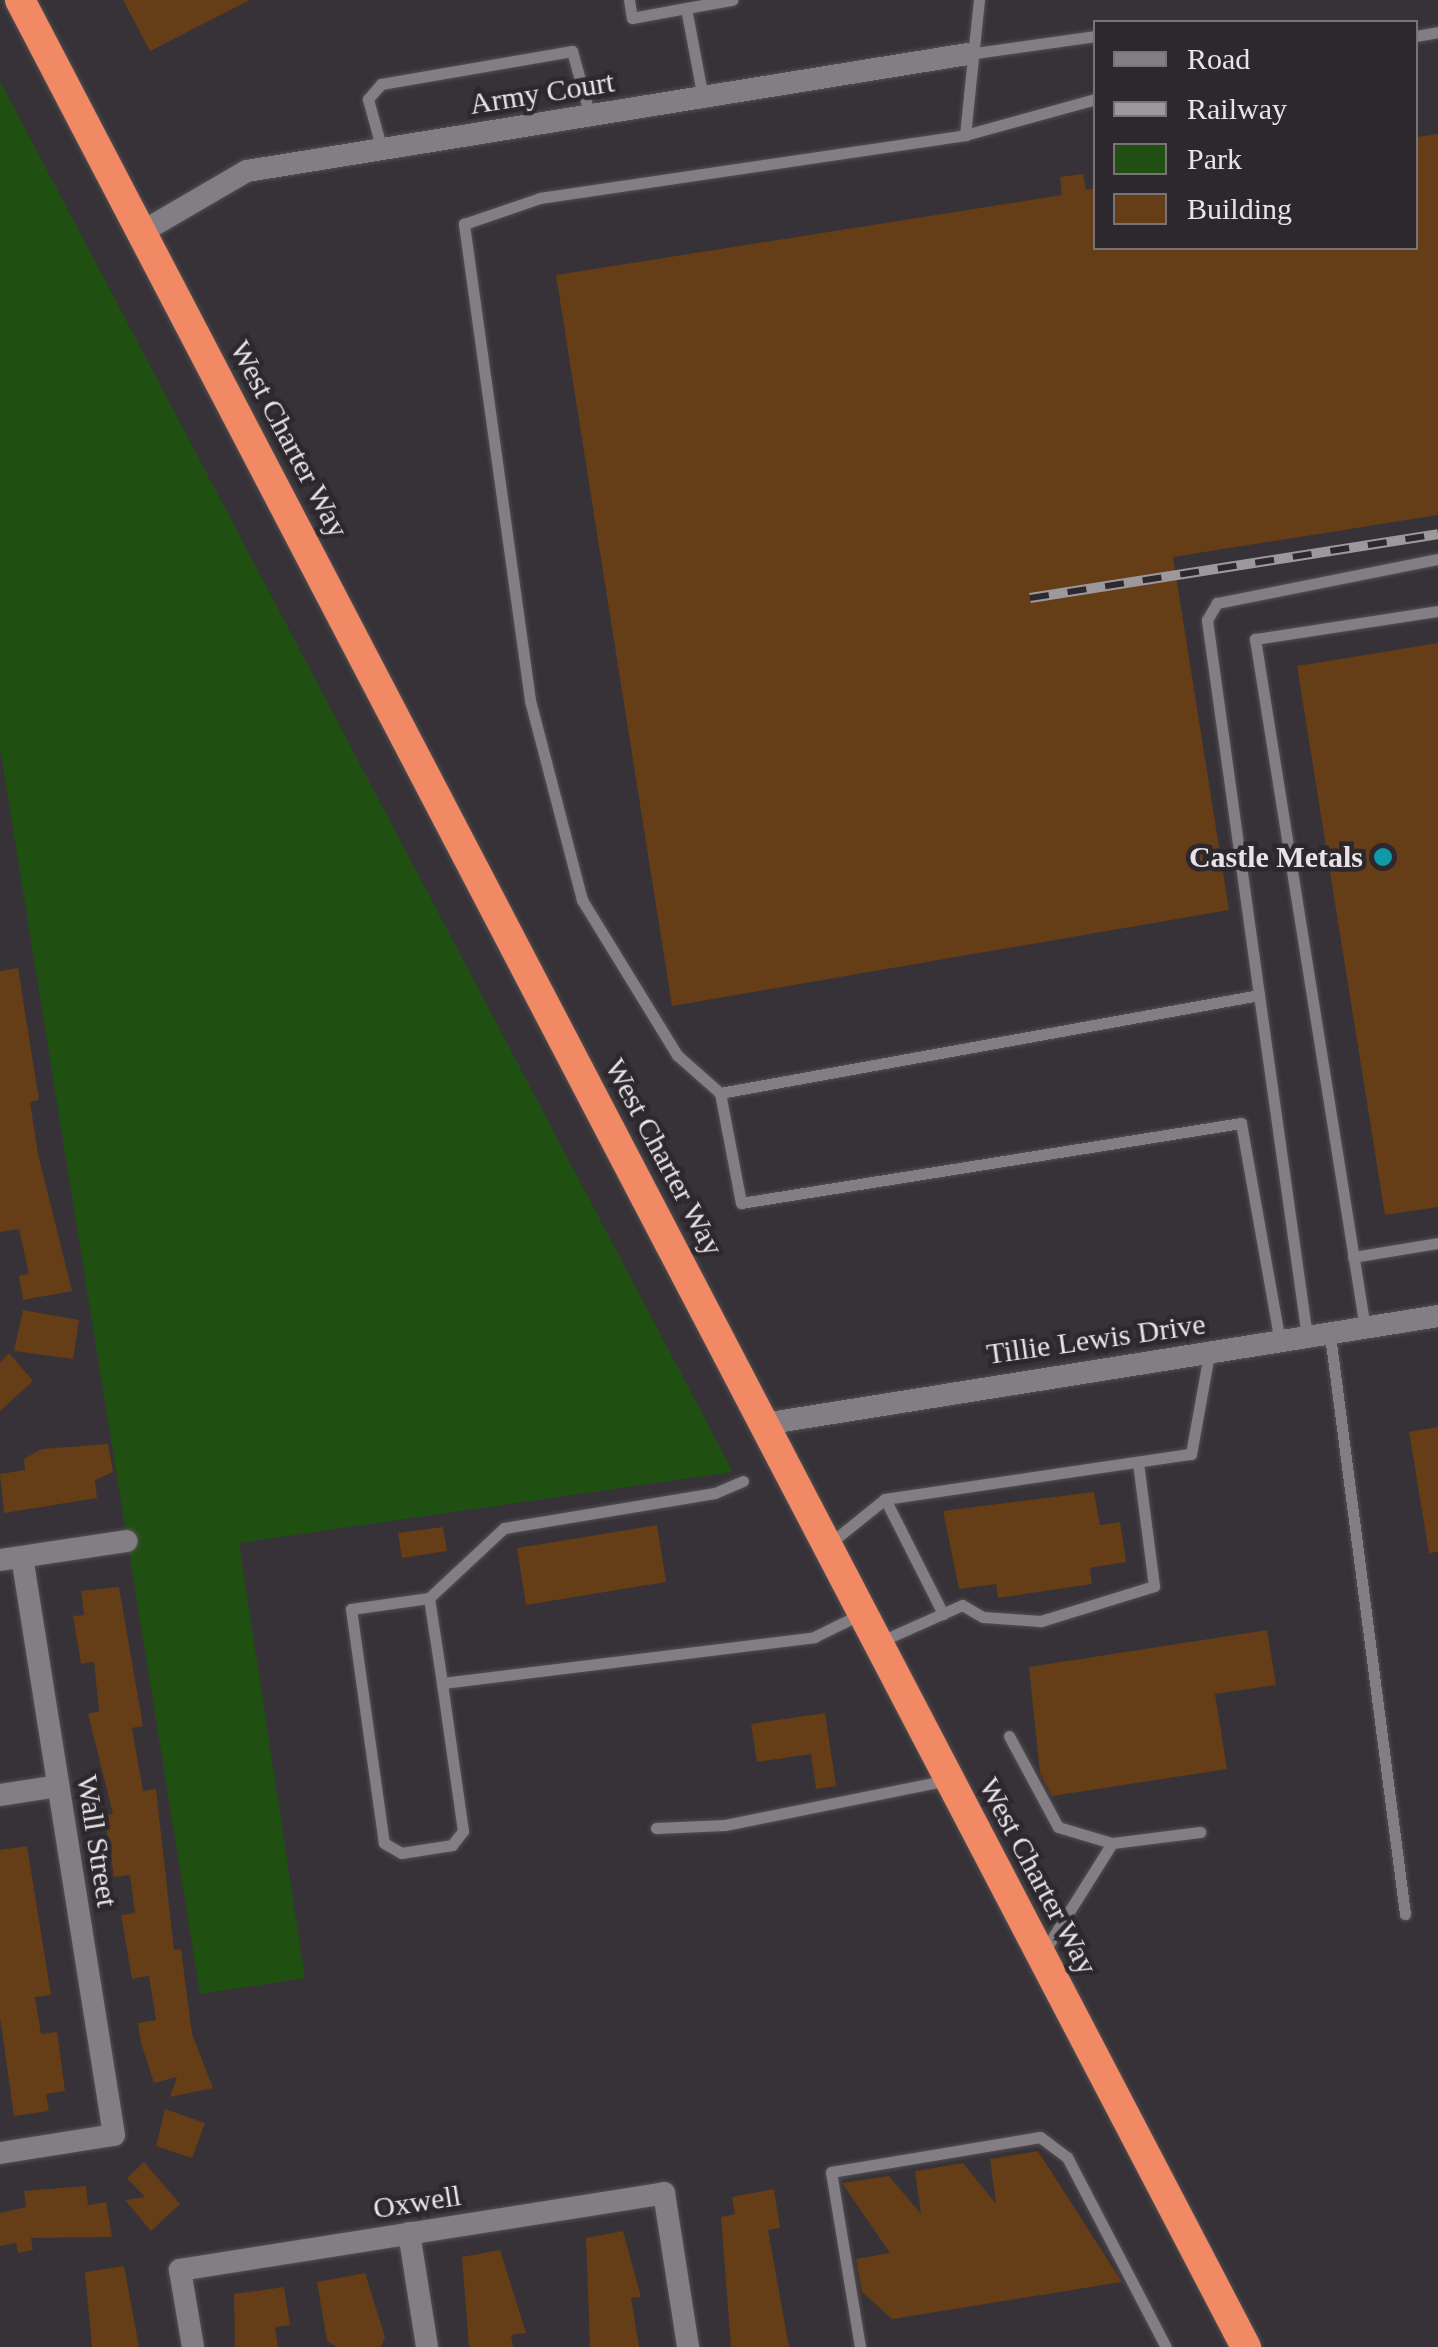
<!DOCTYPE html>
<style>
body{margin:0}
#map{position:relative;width:1438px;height:2347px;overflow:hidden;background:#363237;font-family:Georgia,serif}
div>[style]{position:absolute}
.green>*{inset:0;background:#1f5012}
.building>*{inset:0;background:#653d16}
.roads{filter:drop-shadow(0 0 2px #524e52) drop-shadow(0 0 2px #524e52)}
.lane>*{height:11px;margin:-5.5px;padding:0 5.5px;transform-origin:5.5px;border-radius:5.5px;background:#837d84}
.street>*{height:22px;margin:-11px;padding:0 11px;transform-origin:11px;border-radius:11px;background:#837d84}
.highway>*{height:30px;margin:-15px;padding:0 15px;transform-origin:15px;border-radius:15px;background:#f18964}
.rail>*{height:10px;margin-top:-5px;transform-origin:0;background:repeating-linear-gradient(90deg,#2c282d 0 19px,#9c989c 0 38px);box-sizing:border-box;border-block:2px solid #9c989c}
.dots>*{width:28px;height:28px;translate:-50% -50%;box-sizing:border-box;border:5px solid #2c282d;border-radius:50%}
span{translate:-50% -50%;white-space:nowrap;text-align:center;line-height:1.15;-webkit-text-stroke:9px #2c282d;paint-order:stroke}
.street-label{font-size:30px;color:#e7e3e7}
.poi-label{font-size:30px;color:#e7e3e7;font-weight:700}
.right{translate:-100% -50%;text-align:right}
.legend{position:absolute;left:1093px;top:20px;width:325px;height:230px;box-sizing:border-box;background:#2c282d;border:2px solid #777377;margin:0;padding:12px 18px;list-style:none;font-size:30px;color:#e7e3e7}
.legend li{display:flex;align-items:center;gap:20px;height:50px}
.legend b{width:50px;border:2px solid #777377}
</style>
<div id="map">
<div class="green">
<div style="clip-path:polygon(0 81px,733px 1472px,239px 1543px,305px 1978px,200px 1994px,0 748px)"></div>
</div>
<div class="building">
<div style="clip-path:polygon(123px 0,250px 0,150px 51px)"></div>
<div style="clip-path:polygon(1438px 134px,1438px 515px,1173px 557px,1229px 910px,672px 1006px,556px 275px,1062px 195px,1060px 177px,1083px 174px,1086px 190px,1096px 188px,1096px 248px,1416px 248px,1416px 137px)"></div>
<div style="clip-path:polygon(1438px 643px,1438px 1207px,1385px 1215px,1297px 666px)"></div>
<div style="clip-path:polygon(18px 968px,39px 1100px,30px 1102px,38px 1154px,72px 1291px,23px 1300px,19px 1276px,29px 1274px,19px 1229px,0 1232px,0 971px)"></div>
<div style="clip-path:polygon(23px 1310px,79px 1320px,73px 1359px,14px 1351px)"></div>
<div style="clip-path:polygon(9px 1353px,33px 1381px,0 1411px,0 1363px)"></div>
<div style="clip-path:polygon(1438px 1427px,1438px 1552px,1429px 1553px,1409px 1432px)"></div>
<div style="clip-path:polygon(108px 1444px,113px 1472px,95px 1480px,97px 1498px,4px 1513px,0 1474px,25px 1470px,24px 1459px,42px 1449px)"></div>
<div style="clip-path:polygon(1094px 1492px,1100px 1525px,1120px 1522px,1126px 1562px,1090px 1568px,1092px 1584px,998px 1598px,996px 1584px,959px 1589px,943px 1511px)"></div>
<div style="clip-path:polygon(657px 1525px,666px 1582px,526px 1605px,517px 1548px)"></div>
<div style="clip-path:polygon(443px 1527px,447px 1551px,402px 1558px,398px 1533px)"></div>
<div style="clip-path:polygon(119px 1587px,143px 1726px,132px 1728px,143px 1791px,156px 1789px,174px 1950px,181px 1949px,192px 2034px,213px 2088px,170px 2097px,177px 2077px,154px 2083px,141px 2043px,138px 2023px,156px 2020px,149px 1976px,132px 1979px,121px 1915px,135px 1913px,130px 1875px,114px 1877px,104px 1815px,113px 1814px,88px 1714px,99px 1711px,94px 1662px,81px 1664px,73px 1616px,84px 1615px,81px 1591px)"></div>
<div style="clip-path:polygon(1267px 1630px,1276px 1685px,1215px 1694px,1227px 1769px,1052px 1796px,1040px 1773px,1029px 1667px)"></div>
<div style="clip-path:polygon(825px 1713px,836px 1786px,816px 1789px,811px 1754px,757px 1762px,751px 1724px)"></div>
<div style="clip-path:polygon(27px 1846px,51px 1995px,35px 1997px,41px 2034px,57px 2032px,65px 2091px,46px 2094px,49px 2111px,14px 2116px,0 2017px,0 1850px)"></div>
<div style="clip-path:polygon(165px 2109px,205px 2123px,192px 2158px,156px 2146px)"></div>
<div style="clip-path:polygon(1038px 2151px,1122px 2282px,892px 2319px,862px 2292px,856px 2259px,890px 2253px,842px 2183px,889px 2176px,921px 2214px,915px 2171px,963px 2163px,996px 2204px,990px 2159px)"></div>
<div style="clip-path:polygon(144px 2162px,180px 2204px,151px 2231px,125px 2200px,145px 2197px,127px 2178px)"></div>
<div style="clip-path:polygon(86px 2186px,88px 2205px,106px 2202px,112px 2237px,31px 2238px,33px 2250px,18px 2253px,16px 2243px,0 2246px,0 2213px,26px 2207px,24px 2191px)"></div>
<div style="clip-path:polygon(774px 2189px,780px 2228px,768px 2230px,789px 2347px,731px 2347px,721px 2217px,735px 2214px,732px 2197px)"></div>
<div style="clip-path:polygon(623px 2231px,641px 2297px,631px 2298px,639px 2347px,590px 2347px,586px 2238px)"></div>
<div style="clip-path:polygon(500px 2250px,526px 2333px,511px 2335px,513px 2347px,469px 2347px,462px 2257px)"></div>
<div style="clip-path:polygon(124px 2266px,139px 2347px,92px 2347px,85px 2272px)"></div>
<div style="clip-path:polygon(365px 2273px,385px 2337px,381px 2347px,337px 2347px,327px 2341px,317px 2282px)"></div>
<div style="clip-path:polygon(284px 2287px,290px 2325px,275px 2327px,278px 2347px,235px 2347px,234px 2294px)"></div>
</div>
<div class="roads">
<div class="lane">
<div style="left:629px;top:0;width:18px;rotate:81deg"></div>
<div style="left:632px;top:18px;width:55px;rotate:-10.5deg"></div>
<div style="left:686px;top:8px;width:92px;rotate:79.3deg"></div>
<div style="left:686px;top:8px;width:47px;rotate:-9.9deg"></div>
<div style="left:1416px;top:36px;width:22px;rotate:-10deg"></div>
<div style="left:968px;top:54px;width:129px;rotate:-8deg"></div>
<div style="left:965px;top:135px;width:136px;rotate:-15.4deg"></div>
<div style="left:382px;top:150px;width:53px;rotate:-105.4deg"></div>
<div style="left:368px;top:99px;width:20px;rotate:-49deg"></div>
<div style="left:381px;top:84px;width:194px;rotate:-9.8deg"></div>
<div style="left:572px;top:51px;width:67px;rotate:74.5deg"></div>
<div style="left:1259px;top:995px;width:379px;rotate:-97.9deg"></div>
<div style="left:1207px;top:620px;width:20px;rotate:-60deg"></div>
<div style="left:1217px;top:603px;width:225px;rotate:-11.3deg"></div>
<div style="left:720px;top:1093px;width:57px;rotate:-138.5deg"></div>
<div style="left:677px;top:1055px;width:182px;rotate:-121.5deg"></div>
<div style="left:582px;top:900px;width:207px;rotate:-104.6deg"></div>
<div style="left:530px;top:700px;width:481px;rotate:-97.9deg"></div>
<div style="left:464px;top:224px;width:80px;rotate:-18.9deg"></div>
<div style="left:540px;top:198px;width:430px;rotate:-8.4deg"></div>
<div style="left:965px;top:135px;width:136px;rotate:-84.1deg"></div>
<div style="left:1353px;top:1257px;width:86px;rotate:-9.4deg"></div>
<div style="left:1365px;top:1328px;width:698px;rotate:-99.07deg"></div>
<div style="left:1255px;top:639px;width:185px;rotate:-8.7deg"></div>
<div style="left:1330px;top:1335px;width:584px;rotate:82.62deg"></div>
<div style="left:1280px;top:1342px;width:222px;rotate:-100.1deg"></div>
<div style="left:1241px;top:1123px;width:506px;rotate:170.91deg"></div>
<div style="left:741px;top:1203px;width:112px;rotate:-100.8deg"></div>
<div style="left:720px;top:1093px;width:548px;rotate:-10.3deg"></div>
<div style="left:1259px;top:995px;width:346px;rotate:82deg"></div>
<div style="left:743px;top:1481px;width:30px;rotate:157deg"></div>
<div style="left:715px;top:1493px;width:214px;rotate:170.6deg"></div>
<div style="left:504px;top:1528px;width:103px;rotate:137deg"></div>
<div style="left:429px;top:1598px;width:79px;rotate:172deg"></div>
<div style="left:351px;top:1609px;width:236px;rotate:82deg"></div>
<div style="left:384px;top:1843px;width:20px;rotate:30deg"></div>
<div style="left:401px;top:1853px;width:52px;rotate:-8.9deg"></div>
<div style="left:452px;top:1845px;width:18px;rotate:-52deg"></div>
<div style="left:463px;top:1831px;width:149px;rotate:-98.1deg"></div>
<div style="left:442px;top:1683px;width:375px;rotate:-7deg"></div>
<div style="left:814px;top:1637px;width:52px;rotate:-26.1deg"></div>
<div style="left:885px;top:1499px;width:129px;rotate:63.2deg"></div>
<div style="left:829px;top:1544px;width:72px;rotate:-38.8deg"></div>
<div style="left:885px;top:1499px;width:309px;rotate:-8.4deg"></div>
<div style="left:1191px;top:1454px;width:102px;rotate:-79.8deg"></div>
<div style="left:429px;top:1598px;width:86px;rotate:81.3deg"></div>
<div style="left:879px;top:1642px;width:91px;rotate:-24deg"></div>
<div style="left:962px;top:1605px;width:24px;rotate:30deg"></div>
<div style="left:983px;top:1617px;width:58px;rotate:3.9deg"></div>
<div style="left:1041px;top:1621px;width:118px;rotate:-17.2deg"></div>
<div style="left:1154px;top:1586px;width:125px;rotate:-97.4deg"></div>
<div style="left:1009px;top:1736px;width:103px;rotate:61.7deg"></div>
<div style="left:1058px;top:1827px;width:56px;rotate:16.5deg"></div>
<div style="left:656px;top:1828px;width:69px;rotate:-2.5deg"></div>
<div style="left:725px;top:1825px;width:227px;rotate:-11.4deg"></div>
<div style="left:1045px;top:1950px;width:126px;rotate:-57.9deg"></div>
<div style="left:1112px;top:1843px;width:89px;rotate:-7.1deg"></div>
<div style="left:860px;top:2347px;width:177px;rotate:-99.4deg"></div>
<div style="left:831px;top:2172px;width:212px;rotate:-9.5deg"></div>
<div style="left:1040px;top:2137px;width:34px;rotate:37deg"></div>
<div style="left:1067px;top:2157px;width:214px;rotate:62.5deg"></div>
</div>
<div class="street">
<div style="left:142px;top:232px;width:121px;rotate:-30.2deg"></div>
<div style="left:247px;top:171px;width:730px;rotate:-9.22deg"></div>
<div style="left:764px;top:1424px;width:683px;rotate:-9.1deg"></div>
<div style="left:0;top:1560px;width:128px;rotate:-8.5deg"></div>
<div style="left:0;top:1795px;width:59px;rotate:-8.8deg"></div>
<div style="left:0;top:2153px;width:115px;rotate:-9deg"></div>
<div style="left:114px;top:2135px;width:585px;rotate:-99.04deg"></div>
<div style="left:409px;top:2233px;width:115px;rotate:81deg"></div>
<div style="left:193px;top:2347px;width:78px;rotate:-99.6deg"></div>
<div style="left:180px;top:2270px;width:490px;rotate:-9deg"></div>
<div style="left:664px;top:2193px;width:156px;rotate:81.1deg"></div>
</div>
<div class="highway">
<div style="left:20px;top:0;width:2648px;rotate:62.42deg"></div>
</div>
</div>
<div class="rail">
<div style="left:1030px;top:598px;width:413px;rotate:-8.9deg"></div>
</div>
<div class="dots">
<div style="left:1383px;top:857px;background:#0f9aa8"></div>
</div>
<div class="street-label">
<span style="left:542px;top:93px;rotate:-9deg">Army Court</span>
<span style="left:289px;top:439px;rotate:62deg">West Charter Way</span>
<span style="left:664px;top:1157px;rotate:62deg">West Charter Way</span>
<span style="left:1096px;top:1339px;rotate:-8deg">Tillie Lewis Drive</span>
<span style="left:97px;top:1841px;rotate:81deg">Wall Street</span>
<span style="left:1038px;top:1876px;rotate:62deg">West Charter Way</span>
<span style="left:417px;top:2202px;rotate:-9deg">Oxwell</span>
</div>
<div class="poi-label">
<span class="right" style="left:1363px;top:857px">Castle Metals</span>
</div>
<ul class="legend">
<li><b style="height:12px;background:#837d84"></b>Road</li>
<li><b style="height:12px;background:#9c989c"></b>Railway</li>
<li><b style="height:28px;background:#1f5012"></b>Park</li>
<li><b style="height:28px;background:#653d16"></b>Building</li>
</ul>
</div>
